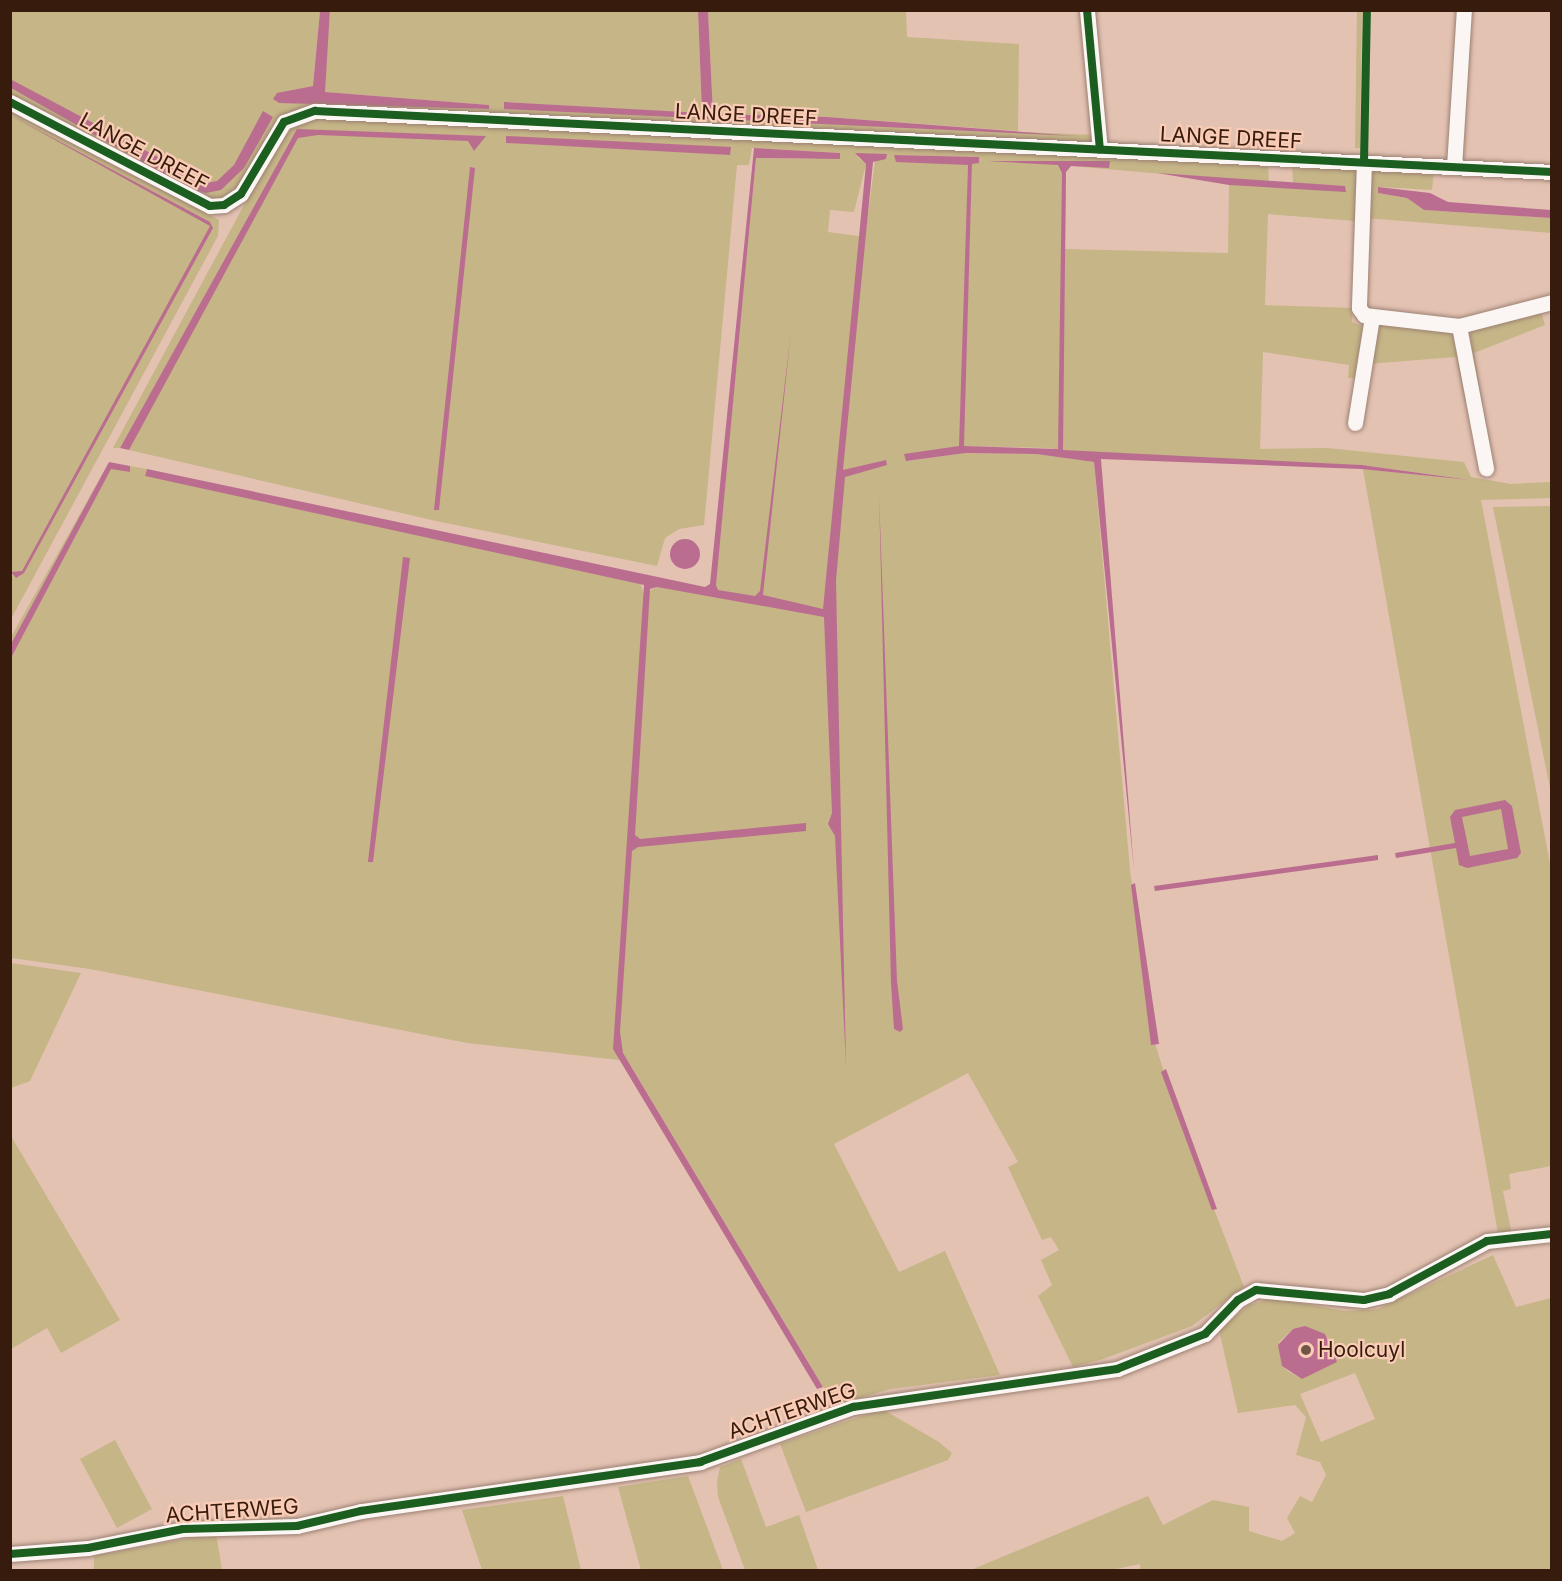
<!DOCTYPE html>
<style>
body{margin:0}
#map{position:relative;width:1562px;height:1581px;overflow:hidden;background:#e3c2b2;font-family:Inter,sans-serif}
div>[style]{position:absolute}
.green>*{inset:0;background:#c6b587}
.water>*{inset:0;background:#bb6d90}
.round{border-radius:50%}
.roads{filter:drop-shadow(0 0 2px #9c8173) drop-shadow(0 0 2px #9c8173)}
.minor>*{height:15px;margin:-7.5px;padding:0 7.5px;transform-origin:7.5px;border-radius:7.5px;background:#fbf6f3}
.cycleway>*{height:8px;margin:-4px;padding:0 4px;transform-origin:4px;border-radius:4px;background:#1b5e20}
.dots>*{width:16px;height:16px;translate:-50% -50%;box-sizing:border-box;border:3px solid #faccb6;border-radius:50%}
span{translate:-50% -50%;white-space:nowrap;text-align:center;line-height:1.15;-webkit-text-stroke:4.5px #faccb6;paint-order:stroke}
.street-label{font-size:21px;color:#371b0d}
.poi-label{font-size:21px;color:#371b0d}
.left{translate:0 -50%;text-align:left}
.frame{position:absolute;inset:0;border:12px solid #371b0d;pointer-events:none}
</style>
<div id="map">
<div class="green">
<div style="clip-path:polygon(evenodd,10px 11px,320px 11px,313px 86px,293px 90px,286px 100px,489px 109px,489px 105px,324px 92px,330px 11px,698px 11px,702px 113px,713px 113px,708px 11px,906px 11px,907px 37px,1019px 44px,1018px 131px,827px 117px,727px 115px,830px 124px,1094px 135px,1095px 143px,488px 116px,315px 103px,277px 121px,235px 194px,212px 203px,11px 95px,10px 11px,505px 102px,674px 112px,504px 109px,505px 102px)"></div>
<div style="clip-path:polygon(1357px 11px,1362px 11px,1360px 148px,1355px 148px)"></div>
<div style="clip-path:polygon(11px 104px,219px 220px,218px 236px,11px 619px)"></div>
<div style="clip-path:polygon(evenodd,305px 118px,1268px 163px,1269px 183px,1071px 166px,1066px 169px,1065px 249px,1228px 253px,1229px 185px,1344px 186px,1293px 183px,1292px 164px,1434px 172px,1432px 190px,1379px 187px,1378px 193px,1407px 198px,1424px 210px,1551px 218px,1551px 233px,1366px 218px,1367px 187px,1356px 186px,1355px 221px,1268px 214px,1265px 305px,1353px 308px,1352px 322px,1364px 327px,1355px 378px,1348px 378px,1349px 365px,1263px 352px,1260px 449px,1327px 448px,1464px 462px,1471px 477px,1511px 484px,1551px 482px,1551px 498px,1481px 500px,1552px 874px,1551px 1166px,1509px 1174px,1511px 1189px,1503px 1191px,1512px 1235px,1498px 1233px,1363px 469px,1470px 480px,1362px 465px,1094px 455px,1050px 448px,959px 446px,907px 461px,965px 453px,1036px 454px,1094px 462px,1130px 870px,1152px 1034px,1176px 1110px,1244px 1287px,1192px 1326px,1103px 1359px,1073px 1367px,1038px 1296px,1052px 1285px,1041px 1260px,1059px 1250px,1051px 1237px,1042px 1240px,1008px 1167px,1018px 1162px,968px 1073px,834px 1144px,899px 1272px,945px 1251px,1000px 1375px,891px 1389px,834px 1405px,628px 1061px,467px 1043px,90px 969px,11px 958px,11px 658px,111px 468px,129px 472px,130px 466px,147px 469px,145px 476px,415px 529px,640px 582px,644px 594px,657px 587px,715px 592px,756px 158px,814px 159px,840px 153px,752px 148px,749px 165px,737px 165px,704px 525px,679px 529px,665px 538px,657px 566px,436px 521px,129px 450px,279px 164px,120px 448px,113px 448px,279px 140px,305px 118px,894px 155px,979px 157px,978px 163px,972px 163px,965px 379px,968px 165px,894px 155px,305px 118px,856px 156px,875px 161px,865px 237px,828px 232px,830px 210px,854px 212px,866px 164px,856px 156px)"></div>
<div style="clip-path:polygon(1541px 312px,1545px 325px,1474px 353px,1486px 424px,1482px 424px,1466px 340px,1476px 327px)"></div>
<div style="clip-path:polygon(1377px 323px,1446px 330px,1455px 338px,1470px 400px,1465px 402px,1456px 357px,1368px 364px)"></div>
<div style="clip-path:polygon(109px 462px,11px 648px,11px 637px)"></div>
<div style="clip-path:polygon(1551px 506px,1552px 506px,1551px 793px,1493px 507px)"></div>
<div style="clip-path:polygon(11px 963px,81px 973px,30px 1081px,11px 1088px)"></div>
<div style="clip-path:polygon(11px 1136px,120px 1320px,61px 1353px,47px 1328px,11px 1349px)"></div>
<div style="clip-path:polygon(evenodd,1493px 1255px,1516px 1307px,1551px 1298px,1551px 1570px,1140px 1570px,1140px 1564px,1111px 1570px,971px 1570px,1148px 1496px,1163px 1525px,1213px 1500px,1249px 1507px,1249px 1531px,1282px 1541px,1295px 1533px,1287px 1518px,1300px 1496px,1312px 1502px,1326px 1475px,1320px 1462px,1296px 1455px,1306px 1417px,1295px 1405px,1238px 1413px,1219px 1330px,1249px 1305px,1273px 1298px,1345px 1311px,1378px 1309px,1493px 1255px,1293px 1329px,1325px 1334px,1337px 1357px,1302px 1379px,1288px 1371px,1282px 1366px,1279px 1342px,1293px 1329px,1493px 1255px,1355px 1373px,1375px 1419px,1321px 1442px,1300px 1394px,1355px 1373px)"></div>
<div style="clip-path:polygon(882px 1409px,939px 1442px,952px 1453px,948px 1460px,806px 1512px,780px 1444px)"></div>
<div style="clip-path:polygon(115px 1440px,152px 1509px,117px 1528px,80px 1459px)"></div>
<div style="clip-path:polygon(741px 1459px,766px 1527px,799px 1515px,818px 1570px,745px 1570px,718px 1497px,717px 1482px,720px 1467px)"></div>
<div style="clip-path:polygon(688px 1476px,723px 1570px,641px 1570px,618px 1487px)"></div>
<div style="clip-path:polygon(563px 1496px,581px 1570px,482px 1570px,462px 1510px)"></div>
<div style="clip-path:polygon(216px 1533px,222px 1570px,94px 1570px,94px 1556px)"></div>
</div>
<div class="water">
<div style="clip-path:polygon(330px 10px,325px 92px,489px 105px,489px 109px,279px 103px,273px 99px,277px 93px,313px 86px,320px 11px)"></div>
<div style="clip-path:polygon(698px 11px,708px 11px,713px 114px,827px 117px,1076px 136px,504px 109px,504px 102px,702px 113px)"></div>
<div style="clip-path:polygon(10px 79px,207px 183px,217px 181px,234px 165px,263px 111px,273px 117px,244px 168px,221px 190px,206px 193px,192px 190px,11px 88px)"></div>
<div style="clip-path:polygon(10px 115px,210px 222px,213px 228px,24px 573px,16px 578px,11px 572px,22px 571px,210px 226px)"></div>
<div style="clip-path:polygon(297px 129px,486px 136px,474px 151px,468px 141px,318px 135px,298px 138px,129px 450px,120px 448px)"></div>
<div style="clip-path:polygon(506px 136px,731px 147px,730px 155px,506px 143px)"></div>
<div style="clip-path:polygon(754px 148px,840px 153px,840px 159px,756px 158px,716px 585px,718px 590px,755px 596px,760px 591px,791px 332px,763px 595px,823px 609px,866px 164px,855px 153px,887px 154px,886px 159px,873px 162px,843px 470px,886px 460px,887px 465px,845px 477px,836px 581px,846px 1067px,835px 836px,828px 824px,832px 813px,824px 617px,657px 587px,650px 589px,635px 835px,640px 839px,806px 823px,806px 831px,638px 847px,632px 851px,620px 1032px,623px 1053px,823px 1387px,817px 1389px,613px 1049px,644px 585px,145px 476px,147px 469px,705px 587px,710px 584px)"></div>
<div style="clip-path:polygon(894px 155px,979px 157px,979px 163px,972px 164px,964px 446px,1058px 449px,1062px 173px,1058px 165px,987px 161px,1110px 161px,1109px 168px,1071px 166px,1066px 172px,1063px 450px,1362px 465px,1470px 480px,1361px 469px,1101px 459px,1134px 870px,1094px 462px,1036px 454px,966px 453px,906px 461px,904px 454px,959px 446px,968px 165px,896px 162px)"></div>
<div style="clip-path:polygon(470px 167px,475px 168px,439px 510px,434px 510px)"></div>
<div style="clip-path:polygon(1157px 173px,1345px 186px,1346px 192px,1229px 185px)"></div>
<div style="clip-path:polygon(1378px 187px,1430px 193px,1448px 202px,1551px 210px,1551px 218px,1424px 210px,1407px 198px,1378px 193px)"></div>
<div style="clip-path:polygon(109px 462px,130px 466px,130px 472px,111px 469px,11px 658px,11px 644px)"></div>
<div style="clip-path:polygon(879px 494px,897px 981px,903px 1029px,900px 1032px,894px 1029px,891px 983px)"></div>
<div class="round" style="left:670px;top:539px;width:30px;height:30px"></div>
<div style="clip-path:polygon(403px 557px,410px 558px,373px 862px,368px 862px)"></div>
<div style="clip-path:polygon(evenodd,1505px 800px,1512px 806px,1521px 853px,1517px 858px,1467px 868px,1459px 865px,1456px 848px,1396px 858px,1395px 853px,1455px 843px,1450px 817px,1455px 810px,1505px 800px,1501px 809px,1508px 849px,1470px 856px,1462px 817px,1501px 809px)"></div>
<div style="clip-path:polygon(1378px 855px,1378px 860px,1155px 891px,1154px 886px)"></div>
<div style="clip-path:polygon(1135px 883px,1159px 1044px,1151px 1045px,1131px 885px)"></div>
<div style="clip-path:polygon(1166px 1069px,1217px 1209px,1212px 1210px,1161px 1072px)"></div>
<div style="clip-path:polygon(1305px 1326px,1325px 1334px,1337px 1362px,1302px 1379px,1282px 1366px,1278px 1345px,1293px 1329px)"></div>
</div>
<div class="roads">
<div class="minor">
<div style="left:1087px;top:10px;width:140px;rotate:84.7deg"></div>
<div style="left:10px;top:102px;width:225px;rotate:27.5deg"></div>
<div style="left:210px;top:206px;width:14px;rotate:-4deg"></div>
<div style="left:224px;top:205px;width:20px;rotate:-33deg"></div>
<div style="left:241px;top:194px;width:84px;rotate:-59.2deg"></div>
<div style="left:284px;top:122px;width:33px;rotate:-20deg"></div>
<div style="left:315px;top:111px;width:1239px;rotate:2.82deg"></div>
<div style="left:1364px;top:162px;width:146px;rotate:92deg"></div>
<div style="left:1359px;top:308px;width:9px;rotate:54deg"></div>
<div style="left:1364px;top:315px;width:96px;rotate:6.6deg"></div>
<div style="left:1459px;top:326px;width:96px;rotate:-14.5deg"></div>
<div style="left:1454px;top:167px;width:157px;rotate:-86.4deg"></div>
<div style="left:1459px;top:326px;width:145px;rotate:79.2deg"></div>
<div style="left:1355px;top:423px;width:107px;rotate:-80.9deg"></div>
<div style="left:10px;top:1554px;width:78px;rotate:-4.4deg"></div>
<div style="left:88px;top:1548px;width:97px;rotate:-11.3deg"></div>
<div style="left:183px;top:1529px;width:114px;rotate:-1.5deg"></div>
<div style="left:297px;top:1526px;width:66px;rotate:-13.2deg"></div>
<div style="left:361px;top:1511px;width:343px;rotate:-8.2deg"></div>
<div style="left:700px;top:1462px;width:163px;rotate:-19.8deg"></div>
<div style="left:853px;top:1407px;width:267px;rotate:-8.2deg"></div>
<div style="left:1117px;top:1369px;width:95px;rotate:-21.7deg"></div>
<div style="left:1205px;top:1334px;width:47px;rotate:-45.9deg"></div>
<div style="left:1238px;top:1300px;width:21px;rotate:-29deg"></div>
<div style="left:1256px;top:1290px;width:108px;rotate:5.3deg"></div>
<div style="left:1364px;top:1300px;width:26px;rotate:-13deg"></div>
<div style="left:1389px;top:1294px;width:111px;rotate:-28.4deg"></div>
<div style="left:1487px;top:1241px;width:65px;rotate:-6.1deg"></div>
</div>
</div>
<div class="cycleway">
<div style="left:1087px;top:10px;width:140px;rotate:84.7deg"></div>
<div style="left:10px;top:102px;width:225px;rotate:27.5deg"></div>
<div style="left:210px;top:206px;width:14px;rotate:-4deg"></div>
<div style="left:224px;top:205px;width:20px;rotate:-33deg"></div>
<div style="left:241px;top:194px;width:84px;rotate:-59.2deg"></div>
<div style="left:284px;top:122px;width:33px;rotate:-20deg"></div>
<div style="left:315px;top:111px;width:1239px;rotate:2.82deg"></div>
<div style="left:1364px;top:162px;width:152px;rotate:-88.9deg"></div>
<div style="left:10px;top:1554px;width:78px;rotate:-4.4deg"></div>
<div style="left:88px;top:1548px;width:97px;rotate:-11.3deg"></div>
<div style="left:183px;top:1529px;width:114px;rotate:-1.5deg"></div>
<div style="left:297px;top:1526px;width:66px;rotate:-13.2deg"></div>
<div style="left:361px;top:1511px;width:343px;rotate:-8.2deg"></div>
<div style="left:700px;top:1462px;width:163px;rotate:-19.8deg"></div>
<div style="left:853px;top:1407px;width:267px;rotate:-8.2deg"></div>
<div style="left:1117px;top:1369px;width:95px;rotate:-21.7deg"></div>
<div style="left:1205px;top:1334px;width:47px;rotate:-45.9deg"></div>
<div style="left:1238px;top:1300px;width:21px;rotate:-29deg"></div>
<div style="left:1256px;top:1290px;width:108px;rotate:5.3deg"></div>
<div style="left:1364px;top:1300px;width:26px;rotate:-13deg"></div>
<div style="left:1389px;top:1294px;width:111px;rotate:-28.4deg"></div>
<div style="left:1487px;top:1241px;width:65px;rotate:-6.1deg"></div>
</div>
<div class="dots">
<div style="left:1306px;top:1350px;background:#735547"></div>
</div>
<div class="street-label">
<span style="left:746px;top:115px;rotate:3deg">LANGE DREEF</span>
<span style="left:1231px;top:138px;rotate:3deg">LANGE DREEF</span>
<span style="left:144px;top:152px;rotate:28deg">LANGE DREEF</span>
<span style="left:792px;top:1411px;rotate:-19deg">ACHTERWEG</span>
<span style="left:232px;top:1511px;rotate:-4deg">ACHTERWEG</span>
</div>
<div class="poi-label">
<span class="left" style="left:1318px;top:1350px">Hoolcuyl</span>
</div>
<div class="frame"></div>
</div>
